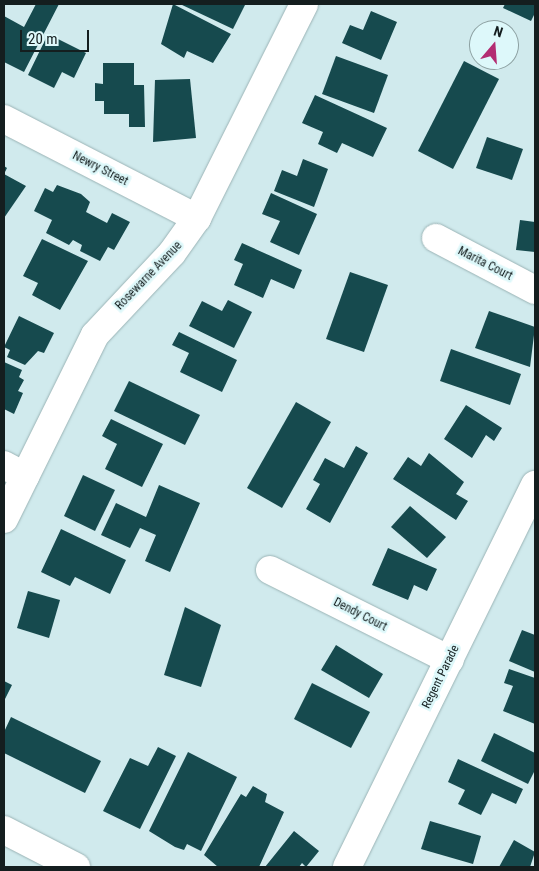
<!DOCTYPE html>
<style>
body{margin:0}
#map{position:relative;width:539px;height:871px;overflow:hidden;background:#d0eaed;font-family:"Roboto Condensed",sans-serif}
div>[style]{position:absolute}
.building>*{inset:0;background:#164a4e}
.roads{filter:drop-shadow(0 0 1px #9ab3b5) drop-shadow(0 0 1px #9ab3b5)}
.street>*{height:28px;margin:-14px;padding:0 14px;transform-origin:14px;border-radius:14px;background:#fff}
span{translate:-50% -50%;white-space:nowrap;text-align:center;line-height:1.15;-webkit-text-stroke:5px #ddf8fa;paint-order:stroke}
.street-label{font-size:12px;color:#141e1f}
.frame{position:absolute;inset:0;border:5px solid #141e1f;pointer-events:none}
.north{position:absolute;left:469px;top:20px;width:50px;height:50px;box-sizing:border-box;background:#ddf8fa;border:1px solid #8da1a2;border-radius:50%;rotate:18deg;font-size:14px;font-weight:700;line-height:20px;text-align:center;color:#141e1f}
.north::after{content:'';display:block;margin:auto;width:18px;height:22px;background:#b32d72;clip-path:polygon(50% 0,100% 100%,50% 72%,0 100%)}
.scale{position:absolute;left:20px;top:30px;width:69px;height:22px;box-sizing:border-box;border:2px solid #141e1f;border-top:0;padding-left:6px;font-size:15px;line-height:18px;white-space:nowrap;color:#141e1f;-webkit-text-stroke:4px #ddf8fa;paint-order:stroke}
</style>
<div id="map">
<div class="building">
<div style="clip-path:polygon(36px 4px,59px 4px,24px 72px,4px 62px,4px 16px,24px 27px)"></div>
<div style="clip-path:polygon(173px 4px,231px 34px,213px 63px,187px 51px,184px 58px,161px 44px)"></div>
<div style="clip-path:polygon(180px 4px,243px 4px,245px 5px,233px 29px)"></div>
<div style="clip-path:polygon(505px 4px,535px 4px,535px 13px,531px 21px,503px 8px)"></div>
<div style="clip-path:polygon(371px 11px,397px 22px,381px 60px,342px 43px,350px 25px,363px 30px)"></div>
<div style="clip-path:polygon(48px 34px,86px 53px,74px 78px,62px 72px,54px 88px,28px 75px)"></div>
<div style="clip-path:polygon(336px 56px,388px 75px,374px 113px,322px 94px)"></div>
<div style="clip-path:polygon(464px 61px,499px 79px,453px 169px,418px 151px)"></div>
<div style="clip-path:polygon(103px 63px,134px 63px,134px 85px,144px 85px,145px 127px,129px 127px,129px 114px,104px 114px,104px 101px,95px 101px,95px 83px,103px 84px)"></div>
<div style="clip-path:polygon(190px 79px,196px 138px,153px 142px,155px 80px)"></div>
<div style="clip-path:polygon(315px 95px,387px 128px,373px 157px,342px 143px,337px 153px,318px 144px,323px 132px,302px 123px)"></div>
<div style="clip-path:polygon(487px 137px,523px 149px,512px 180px,476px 168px)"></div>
<div style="clip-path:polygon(303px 159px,328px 169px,314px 207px,274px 191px,282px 170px,297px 176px)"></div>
<div style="clip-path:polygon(4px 166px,7px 168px,4px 174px,26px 186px,4px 218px)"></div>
<div style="clip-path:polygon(57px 185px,81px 194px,90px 202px,86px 212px,107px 223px,112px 213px,130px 222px,114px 250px,108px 247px,100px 261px,80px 251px,82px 245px,73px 240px,69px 245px,46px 233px,52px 220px,34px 211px,45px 188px,53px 192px)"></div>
<div style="clip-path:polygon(271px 193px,317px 214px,299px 255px,270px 242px,280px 221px,262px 214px)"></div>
<div style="clip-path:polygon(520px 220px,535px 222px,535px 252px,516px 250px)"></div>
<div style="clip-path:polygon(42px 239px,88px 261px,60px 310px,32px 295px,38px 283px,23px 276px)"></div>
<div style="clip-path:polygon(242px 243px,302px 270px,294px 289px,271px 279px,263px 298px,234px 285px,243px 264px,234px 260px)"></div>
<div style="clip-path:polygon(350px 272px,388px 285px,364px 352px,326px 339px)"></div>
<div style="clip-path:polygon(228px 300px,252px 312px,234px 348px,189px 326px,202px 301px,222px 311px)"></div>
<div style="clip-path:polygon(489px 311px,535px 327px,530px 367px,475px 348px)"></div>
<div style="clip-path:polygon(19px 316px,54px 333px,44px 353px,38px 351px,25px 365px,7px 357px,10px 350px,4px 347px)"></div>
<div style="clip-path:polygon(179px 332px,237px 360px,222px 392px,180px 372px,189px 353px,172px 345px)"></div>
<div style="clip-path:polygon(451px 349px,521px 374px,510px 405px,440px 381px)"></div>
<div style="clip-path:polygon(4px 362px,22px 370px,19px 377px,24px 380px,18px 391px,23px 393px,14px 414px,4px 409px)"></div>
<div style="clip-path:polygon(129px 381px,200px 415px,185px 445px,114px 411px)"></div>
<div style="clip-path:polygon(296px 402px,331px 422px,282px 508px,247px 488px)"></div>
<div style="clip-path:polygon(466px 405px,502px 428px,494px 441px,486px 435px,472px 458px,444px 439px)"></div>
<div style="clip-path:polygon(111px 419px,163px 444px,142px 487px,105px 469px,117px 444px,102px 436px)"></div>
<div style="clip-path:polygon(356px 446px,368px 453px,330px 523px,306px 509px,320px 484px,313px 480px,325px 458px,344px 468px)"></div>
<div style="clip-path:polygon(429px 453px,464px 482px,456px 494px,468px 501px,456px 520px,393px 479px,408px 457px,421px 466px)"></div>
<div style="clip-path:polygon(83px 475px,115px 490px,95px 531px,64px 516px)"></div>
<div style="clip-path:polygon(159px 485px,200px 503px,170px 572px,145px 561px,156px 535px,140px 528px,130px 548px,101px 535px,116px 503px,146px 517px)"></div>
<div style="clip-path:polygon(410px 506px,446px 537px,427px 558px,391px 527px)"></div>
<div style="clip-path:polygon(61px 529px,126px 560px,110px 594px,75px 577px,70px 586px,41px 572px)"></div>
<div style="clip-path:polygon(388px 548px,437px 569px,427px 591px,414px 585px,408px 600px,372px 585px)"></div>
<div style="clip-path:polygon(28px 591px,60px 600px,49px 638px,17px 628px)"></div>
<div style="clip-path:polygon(185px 607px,221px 625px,201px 687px,164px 675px)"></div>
<div style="clip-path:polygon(522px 630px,535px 635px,535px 672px,509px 661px)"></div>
<div style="clip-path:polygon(336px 645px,383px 674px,369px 698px,321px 670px)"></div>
<div style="clip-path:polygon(509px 669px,535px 678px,535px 724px,503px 711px,513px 686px,504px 683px)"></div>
<div style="clip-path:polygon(4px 681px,12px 685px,5px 699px,4px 723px)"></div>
<div style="clip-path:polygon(312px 683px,370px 712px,351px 748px,294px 719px)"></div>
<div style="clip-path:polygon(11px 717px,101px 761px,85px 793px,4px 753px,4px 732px)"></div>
<div style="clip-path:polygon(494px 733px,535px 753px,535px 770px,528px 784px,481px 761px)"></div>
<div style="clip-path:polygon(158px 747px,176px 756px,140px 829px,103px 811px,130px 758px,148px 766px)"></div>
<div style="clip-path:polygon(188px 752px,237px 777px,201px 851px,187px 844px,184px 850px,175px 847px,149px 831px)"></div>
<div style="clip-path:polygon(458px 759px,523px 789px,516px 804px,492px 793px,481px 815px,458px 804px,465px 790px,448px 782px)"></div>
<div style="clip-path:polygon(253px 786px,267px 794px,265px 802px,284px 812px,259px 867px,218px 867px,204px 855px,241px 794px,246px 797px)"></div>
<div style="clip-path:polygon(430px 821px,481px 836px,473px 864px,421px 849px)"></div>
<div style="clip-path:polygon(294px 831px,319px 851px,306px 867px,302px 863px,299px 867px,265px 867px)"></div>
<div style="clip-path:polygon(514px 840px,535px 852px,530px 867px,499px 867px)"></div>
</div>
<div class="roads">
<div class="street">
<div style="left:4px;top:119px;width:217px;rotate:27.2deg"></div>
<div style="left:436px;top:238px;width:112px;rotate:27.7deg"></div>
<div style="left:4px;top:465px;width:24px;rotate:28deg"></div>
<div style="left:4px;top:519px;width:205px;rotate:-63.7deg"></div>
<div style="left:95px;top:335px;width:112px;rotate:-46.8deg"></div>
<div style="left:172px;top:253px;width:43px;rotate:-54.5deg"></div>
<div style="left:197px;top:218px;width:239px;rotate:-63.4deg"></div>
<div style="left:270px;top:570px;width:201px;rotate:26.6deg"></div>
<div style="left:4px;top:830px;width:81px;rotate:27.2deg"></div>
<div style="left:347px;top:867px;width:426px;rotate:-63.8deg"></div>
</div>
</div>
<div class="street-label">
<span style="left:100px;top:169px;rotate:27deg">Newry Street</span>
<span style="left:485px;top:264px;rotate:27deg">Marita Court</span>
<span style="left:149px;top:276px;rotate:-46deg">Rosewarne Avenue</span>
<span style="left:360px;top:615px;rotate:27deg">Dendy Court</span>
<span style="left:441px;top:677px;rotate:-64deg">Regent Parade</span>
</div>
<div class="frame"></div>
<div class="north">N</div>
<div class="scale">20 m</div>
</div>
